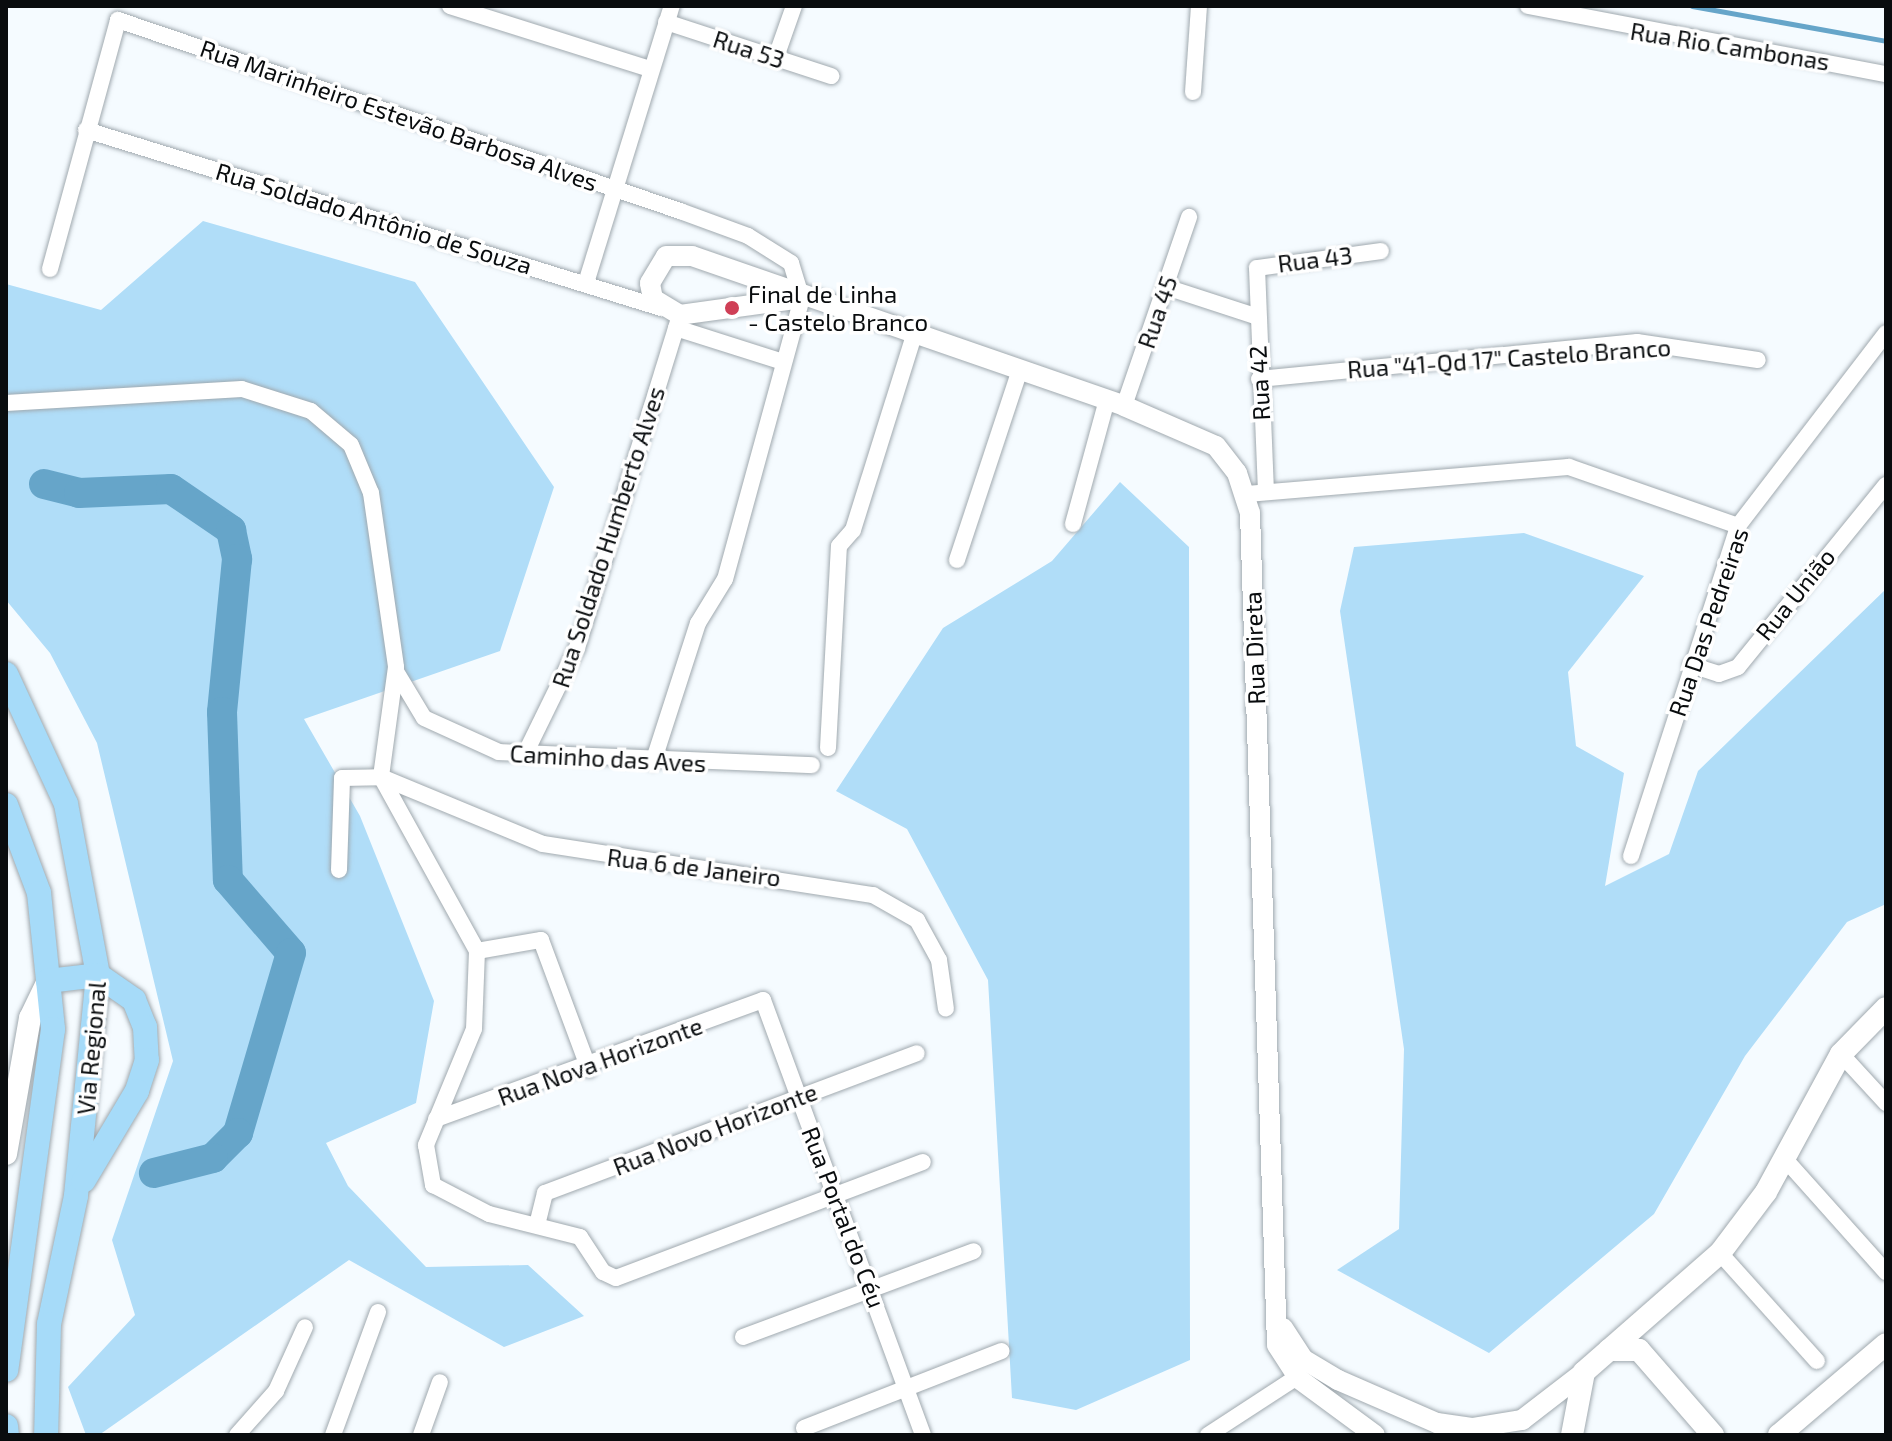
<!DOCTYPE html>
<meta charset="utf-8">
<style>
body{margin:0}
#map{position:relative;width:1892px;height:1441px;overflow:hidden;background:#f5fbff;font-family:"Exo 2",sans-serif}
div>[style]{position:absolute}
.green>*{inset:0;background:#b0ddf8}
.stream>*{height:5px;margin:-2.5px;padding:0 2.5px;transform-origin:2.5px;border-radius:2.5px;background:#66a5c9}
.river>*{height:30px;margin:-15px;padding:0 15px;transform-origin:15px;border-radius:15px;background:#66a5c9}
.roads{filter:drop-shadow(0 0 2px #a0a9af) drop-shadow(0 0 2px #a0a9af)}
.minor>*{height:16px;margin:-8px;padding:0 8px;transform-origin:8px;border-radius:8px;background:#fff}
.tertiary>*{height:20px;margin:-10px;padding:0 10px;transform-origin:10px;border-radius:10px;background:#fff}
.secondary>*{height:22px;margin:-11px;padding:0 11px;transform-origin:11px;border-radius:11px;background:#fff}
.primary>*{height:24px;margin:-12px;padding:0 12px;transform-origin:12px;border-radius:12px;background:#a6dbf9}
.dots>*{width:22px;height:22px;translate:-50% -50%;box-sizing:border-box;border:4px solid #fff;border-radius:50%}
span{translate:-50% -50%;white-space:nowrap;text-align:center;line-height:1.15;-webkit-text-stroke:7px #fff;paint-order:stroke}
.street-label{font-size:24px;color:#090c0e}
.poi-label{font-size:24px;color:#090c0e}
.left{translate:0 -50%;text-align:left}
.frame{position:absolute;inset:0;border:8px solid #090c0e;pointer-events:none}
</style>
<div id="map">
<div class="green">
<div style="clip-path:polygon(203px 221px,415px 282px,554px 487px,500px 651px,304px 719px,360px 816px,434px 1001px,416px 1103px,326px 1143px,348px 1186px,426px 1267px,528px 1265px,584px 1316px,504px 1347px,349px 1260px,99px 1435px,86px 1435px,68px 1387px,135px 1315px,112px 1240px,173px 1061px,97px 743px,50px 653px,6px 600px,6px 284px,101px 310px)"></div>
<div style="clip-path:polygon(1120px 482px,1189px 547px,1190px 1360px,1076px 1410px,1012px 1398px,988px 980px,907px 829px,836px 791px,943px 628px,1052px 561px)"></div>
<div style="clip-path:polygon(1524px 533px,1644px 576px,1568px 672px,1576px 746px,1624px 773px,1605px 886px,1669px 854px,1698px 771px,1886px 589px,1886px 904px,1847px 922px,1745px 1056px,1654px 1214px,1489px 1353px,1337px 1270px,1399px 1229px,1404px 1049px,1340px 611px,1354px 547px)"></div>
</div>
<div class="stream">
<div style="left:1692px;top:6px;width:197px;rotate:10.2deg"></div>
</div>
<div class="river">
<div style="left:44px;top:484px;width:36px;rotate:14deg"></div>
<div style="left:79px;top:493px;width:92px;rotate:-2.5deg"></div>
<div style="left:171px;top:489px;width:73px;rotate:34.3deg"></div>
<div style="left:231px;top:530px;width:30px;rotate:78deg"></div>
<div style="left:237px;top:559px;width:154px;rotate:95.6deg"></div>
<div style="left:222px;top:712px;width:168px;rotate:88deg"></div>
<div style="left:228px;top:880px;width:96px;rotate:49.2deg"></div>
<div style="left:291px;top:953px;width:188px;rotate:106.4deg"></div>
<div style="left:238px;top:1133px;width:35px;rotate:135deg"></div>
<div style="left:213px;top:1158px;width:61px;rotate:165.7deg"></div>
</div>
<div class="roads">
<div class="minor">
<div style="left:450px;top:6px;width:210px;rotate:17.5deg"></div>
<div style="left:1528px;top:6px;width:364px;rotate:10.8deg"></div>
<div style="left:666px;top:22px;width:174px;rotate:18.1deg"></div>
<div style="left:776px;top:57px;width:54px;rotate:-70.6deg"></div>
<div style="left:1193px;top:92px;width:86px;rotate:-86deg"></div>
<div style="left:86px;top:130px;width:602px;rotate:17.2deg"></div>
<div style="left:50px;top:269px;width:258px;rotate:-74.7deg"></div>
<div style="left:118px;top:20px;width:594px;rotate:18.77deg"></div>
<div style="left:680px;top:211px;width:72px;rotate:20.2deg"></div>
<div style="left:748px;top:236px;width:51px;rotate:32.1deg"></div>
<div style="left:791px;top:263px;width:37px;rotate:73deg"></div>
<div style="left:802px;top:298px;width:291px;rotate:105.3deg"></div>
<div style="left:725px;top:579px;width:52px;rotate:121.5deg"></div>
<div style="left:698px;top:623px;width:146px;rotate:107.9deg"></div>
<div style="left:586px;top:283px;width:290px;rotate:-72.8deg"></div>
<div style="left:1166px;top:287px;width:94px;rotate:18deg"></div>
<div style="left:676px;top:328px;width:112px;rotate:17.6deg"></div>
<div style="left:1259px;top:379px;width:380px;rotate:-5.6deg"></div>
<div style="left:1637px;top:342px;width:122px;rotate:8.5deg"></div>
<div style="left:6px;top:403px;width:236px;rotate:-3.4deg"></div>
<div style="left:242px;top:389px;width:72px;rotate:17.7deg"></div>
<div style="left:311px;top:411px;width:52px;rotate:40.4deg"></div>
<div style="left:351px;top:445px;width:52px;rotate:67.4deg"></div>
<div style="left:371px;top:493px;width:176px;rotate:81.8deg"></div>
<div style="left:396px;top:667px;width:111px;rotate:97.8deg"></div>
<div style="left:381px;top:777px;width:199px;rotate:61.1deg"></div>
<div style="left:477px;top:951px;width:78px;rotate:92.2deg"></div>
<div style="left:474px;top:1029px;width:126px;rotate:112.5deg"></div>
<div style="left:426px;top:1145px;width:41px;rotate:80.1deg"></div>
<div style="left:433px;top:1185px;width:63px;rotate:27.4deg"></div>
<div style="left:489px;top:1214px;width:94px;rotate:14.2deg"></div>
<div style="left:580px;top:1237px;width:42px;rotate:56.7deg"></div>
<div style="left:603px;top:1272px;width:14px;rotate:25deg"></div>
<div style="left:616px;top:1278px;width:328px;rotate:-20.7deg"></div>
<div style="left:1124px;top:406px;width:200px;rotate:-71deg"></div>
<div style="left:1266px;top:492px;width:224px;rotate:-92.3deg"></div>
<div style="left:1257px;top:268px;width:125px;rotate:-7.8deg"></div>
<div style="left:1246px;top:494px;width:324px;rotate:-4.8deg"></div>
<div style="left:1569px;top:467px;width:179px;rotate:19.2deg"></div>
<div style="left:1073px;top:524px;width:129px;rotate:-74.7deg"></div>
<div style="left:957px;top:560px;width:200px;rotate:-71.7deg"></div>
<div style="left:1691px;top:665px;width:29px;rotate:18deg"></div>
<div style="left:1719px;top:674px;width:20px;rotate:-20deg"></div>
<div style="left:1738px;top:667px;width:235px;rotate:-50.9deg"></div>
<div style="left:397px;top:673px;width:52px;rotate:59deg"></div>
<div style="left:424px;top:718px;width:82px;rotate:24.4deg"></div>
<div style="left:499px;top:752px;width:313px;rotate:2.4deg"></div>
<div style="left:828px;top:748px;width:202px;rotate:-86.9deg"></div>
<div style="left:839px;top:546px;width:21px;rotate:-49deg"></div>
<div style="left:853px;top:530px;width:204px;rotate:-72.6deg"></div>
<div style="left:525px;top:754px;width:118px;rotate:-63.9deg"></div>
<div style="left:577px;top:648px;width:349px;rotate:-72.8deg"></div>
<div style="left:1631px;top:856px;width:347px;rotate:-72deg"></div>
<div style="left:1738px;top:526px;width:243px;rotate:-52.5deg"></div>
<div style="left:339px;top:870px;width:92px;rotate:-88.1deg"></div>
<div style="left:342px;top:778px;width:39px;rotate:-1deg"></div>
<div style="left:381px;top:777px;width:175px;rotate:22.5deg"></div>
<div style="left:543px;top:844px;width:334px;rotate:8.8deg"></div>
<div style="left:873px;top:895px;width:51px;rotate:29.6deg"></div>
<div style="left:917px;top:920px;width:46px;rotate:61.2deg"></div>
<div style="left:939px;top:960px;width:49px;rotate:81.9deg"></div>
<div style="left:477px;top:951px;width:65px;rotate:-9.8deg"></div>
<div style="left:541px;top:940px;width:138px;rotate:69.6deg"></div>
<div style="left:1841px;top:1054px;width:67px;rotate:47.4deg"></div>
<div style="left:436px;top:1119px;width:348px;rotate:-20deg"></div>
<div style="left:763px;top:1000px;width:463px;rotate:69.8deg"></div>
<div style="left:1784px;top:1158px;width:153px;rotate:48.2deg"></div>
<div style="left:537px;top:1225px;width:33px;rotate:-76deg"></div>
<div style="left:545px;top:1193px;width:397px;rotate:-20.6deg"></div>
<div style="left:1720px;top:1253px;width:145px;rotate:48.1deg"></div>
<div style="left:743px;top:1337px;width:246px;rotate:-20.4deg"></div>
<div style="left:804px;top:1428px;width:212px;rotate:-21.3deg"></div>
<div style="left:237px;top:1435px;width:59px;rotate:-48.4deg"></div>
<div style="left:276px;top:1391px;width:70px;rotate:-65.6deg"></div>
<div style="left:333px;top:1435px;width:131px;rotate:-69.9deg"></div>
<div style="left:421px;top:1435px;width:56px;rotate:-70.3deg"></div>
<div style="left:1208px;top:1435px;width:106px;rotate:-33.1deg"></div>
</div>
<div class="tertiary">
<div style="left:802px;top:298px;width:123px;rotate:172.1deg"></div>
<div style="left:680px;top:315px;width:31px;rotate:-149deg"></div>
<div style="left:653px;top:299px;width:16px;rotate:-101deg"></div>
<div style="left:650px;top:283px;width:31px;rotate:-59deg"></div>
<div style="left:666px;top:256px;width:26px"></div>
<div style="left:692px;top:256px;width:457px;rotate:19.1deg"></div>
<div style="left:1124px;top:406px;width:100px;rotate:23.5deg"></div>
<div style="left:1216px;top:446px;width:34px;rotate:52deg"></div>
<div style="left:1237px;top:473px;width:42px;rotate:72deg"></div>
<div style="left:1250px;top:513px;width:832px;rotate:88.14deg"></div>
<div style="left:1277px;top:1345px;width:40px;rotate:57.1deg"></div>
<div style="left:1299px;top:1379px;width:94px;rotate:36.4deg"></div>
<div style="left:1283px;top:1328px;width:37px;rotate:57deg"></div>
<div style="left:1303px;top:1359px;width:41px;rotate:31deg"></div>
<div style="left:1338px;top:1380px;width:108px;rotate:23.5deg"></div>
<div style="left:1437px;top:1423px;width:35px;rotate:8deg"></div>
<div style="left:1472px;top:1428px;width:51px;rotate:-9.1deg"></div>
<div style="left:1522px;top:1420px;width:78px;rotate:-37.7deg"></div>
</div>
<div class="secondary">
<div style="left:6px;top:1154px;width:138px;rotate:-80deg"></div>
<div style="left:30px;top:1018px;width:41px;rotate:-64.1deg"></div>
<div style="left:1609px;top:1350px;width:30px"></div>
<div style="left:1639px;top:1350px;width:113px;rotate:49deg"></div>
<div style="left:1572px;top:1435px;width:64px;rotate:-79.2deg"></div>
<div style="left:1584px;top:1372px;width:181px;rotate:-41.2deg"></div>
<div style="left:1720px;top:1253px;width:76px;rotate:-53deg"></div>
<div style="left:1766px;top:1192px;width:157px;rotate:-61.5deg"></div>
<div style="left:1841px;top:1054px;width:64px;rotate:-45.6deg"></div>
<div style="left:1779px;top:1435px;width:140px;rotate:-40.4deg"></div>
</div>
<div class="primary">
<div style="left:6px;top:674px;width:143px;rotate:65.2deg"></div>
<div style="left:66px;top:804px;width:174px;rotate:79.4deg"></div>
<div style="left:98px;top:975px;width:222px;rotate:95.7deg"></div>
<div style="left:76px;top:1196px;width:131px;rotate:101.9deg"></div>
<div style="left:49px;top:1324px;width:111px;rotate:91.5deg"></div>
<div style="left:6px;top:805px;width:94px;rotate:69.4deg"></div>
<div style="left:39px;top:893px;width:137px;rotate:84.1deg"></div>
<div style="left:53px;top:1029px;width:344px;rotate:97.8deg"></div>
<div style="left:48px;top:981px;width:50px;rotate:-6.8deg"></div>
<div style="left:98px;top:975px;width:44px;rotate:34.8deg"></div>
<div style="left:134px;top:1000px;width:29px;rotate:68deg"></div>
<div style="left:145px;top:1027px;width:33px;rotate:87deg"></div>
<div style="left:147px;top:1060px;width:33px;rotate:108deg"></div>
<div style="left:137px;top:1091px;width:104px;rotate:120.8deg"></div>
<div style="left:6px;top:1426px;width:9px;rotate:84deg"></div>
</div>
</div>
<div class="dots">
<div style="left:732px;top:308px;background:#cf3f56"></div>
</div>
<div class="street-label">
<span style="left:1730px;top:46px;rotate:9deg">Rua Rio Cambonas</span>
<span style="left:749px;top:49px;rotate:18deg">Rua 53</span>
<span style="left:399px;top:115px;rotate:19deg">Rua Marinheiro Estevão Barbosa Alves</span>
<span style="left:374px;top:218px;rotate:17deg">Rua Soldado Antônio de Souza</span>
<span style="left:1315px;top:259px;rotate:-7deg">Rua 43</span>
<span style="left:1157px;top:312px;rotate:-71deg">Rua 45</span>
<span style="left:1509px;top:358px;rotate:-4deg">Rua "41-Qd 17" Castelo Branco</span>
<span style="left:1259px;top:383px;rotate:-93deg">Rua 42</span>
<span style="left:608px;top:537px;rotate:-72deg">Rua Soldado Humberto Alves</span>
<span style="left:1795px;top:594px;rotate:-51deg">Rua União</span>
<span style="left:1708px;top:622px;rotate:-71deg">Rua Das Pedreiras</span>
<span style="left:1254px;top:648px;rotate:-92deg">Rua Direta</span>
<span style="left:608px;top:758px;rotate:3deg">Caminho das Aves</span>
<span style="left:694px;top:867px;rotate:7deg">Rua 6 de Janeiro</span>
<span style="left:91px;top:1048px;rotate:-85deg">Via Regional</span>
<span style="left:600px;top:1061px;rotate:-20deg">Rua Nova Horizonte</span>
<span style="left:715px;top:1129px;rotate:-21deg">Rua Novo Horizonte</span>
<span style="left:844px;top:1217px;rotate:69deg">Rua Portal do Céu</span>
</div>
<div class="poi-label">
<span class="left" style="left:748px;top:308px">Final de Linha<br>- Castelo Branco</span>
</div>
<div class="frame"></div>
</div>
